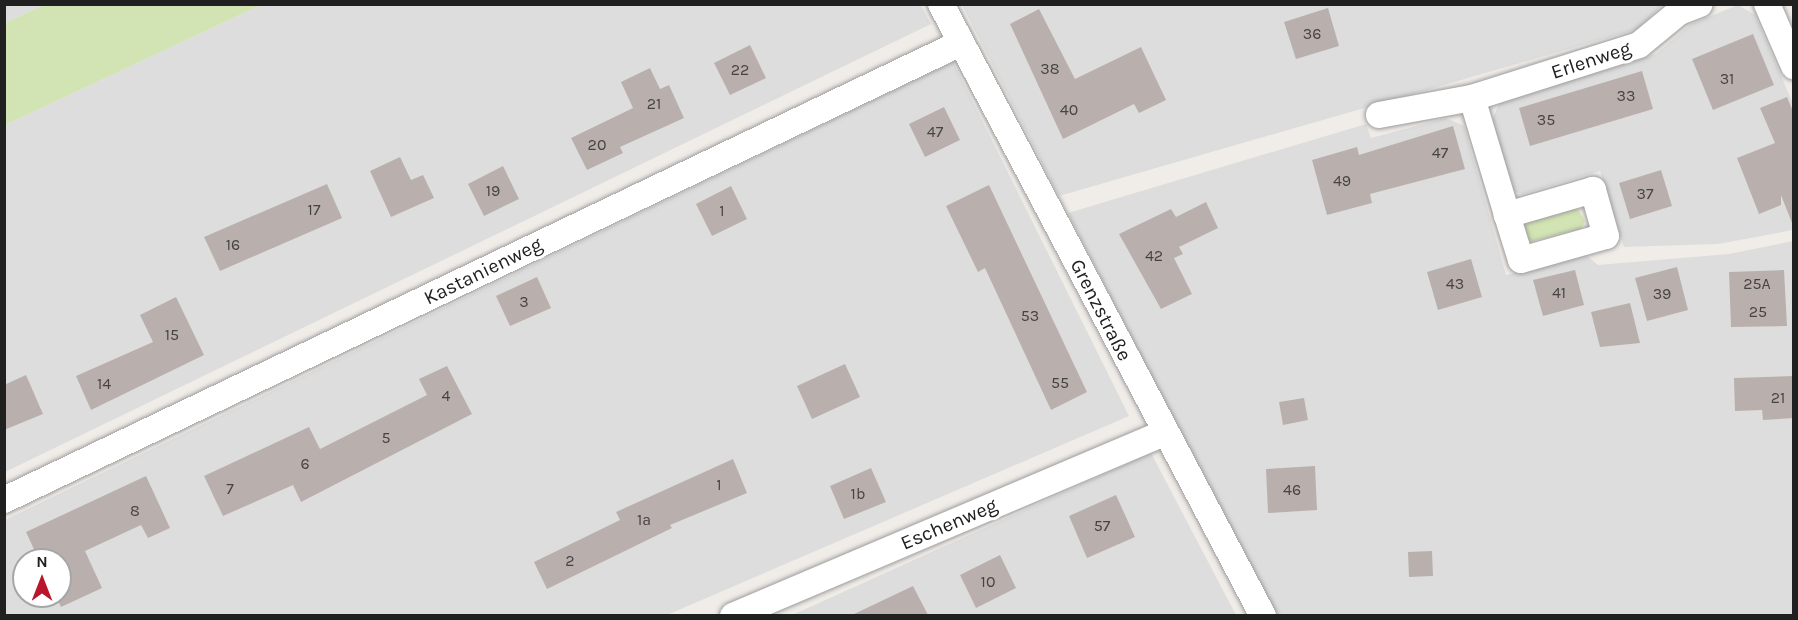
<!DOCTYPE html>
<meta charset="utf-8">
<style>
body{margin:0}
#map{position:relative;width:1798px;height:620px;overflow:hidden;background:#f0ece8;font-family:Karla,sans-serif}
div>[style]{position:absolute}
.residential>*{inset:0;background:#dedddd}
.grass>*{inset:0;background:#d2e4b3}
.building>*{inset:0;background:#b9b0ad}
.roads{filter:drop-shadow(0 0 2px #9d9d9d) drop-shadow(0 0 2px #9d9d9d)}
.street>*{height:26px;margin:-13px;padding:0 13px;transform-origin:13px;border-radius:13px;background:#fff}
span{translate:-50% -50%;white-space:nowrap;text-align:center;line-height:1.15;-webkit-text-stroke:6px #fff;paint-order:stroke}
.number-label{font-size:16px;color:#464443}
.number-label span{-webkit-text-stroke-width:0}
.street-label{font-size:20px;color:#202020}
.frame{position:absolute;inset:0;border:6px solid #202020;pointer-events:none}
.north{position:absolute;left:12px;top:548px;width:60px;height:60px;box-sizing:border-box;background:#fff;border:2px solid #a6a6a6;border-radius:50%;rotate:0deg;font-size:16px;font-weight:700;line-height:24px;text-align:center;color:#202020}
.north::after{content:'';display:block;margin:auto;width:21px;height:27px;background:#bb152e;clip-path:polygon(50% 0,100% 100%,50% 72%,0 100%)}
</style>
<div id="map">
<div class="residential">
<div style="clip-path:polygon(5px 4px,44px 5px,5px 23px)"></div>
<div style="clip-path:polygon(920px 4px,931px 24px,5px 472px,5px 125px,261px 5px)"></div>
<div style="clip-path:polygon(962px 5px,1662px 5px,1638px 29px,1059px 196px)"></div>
<div style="clip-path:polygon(1738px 5px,1755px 15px,1793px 104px,1793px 230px,1718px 244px,1624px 247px,1600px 171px,1522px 194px,1513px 191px,1492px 121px,1500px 101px,1656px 54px,1691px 24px)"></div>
<div style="clip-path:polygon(evenodd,953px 62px,1129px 416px,667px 615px,5px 616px,5px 520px,953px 62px,24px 560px,60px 560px,60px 596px,24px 596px,24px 560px)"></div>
<div style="clip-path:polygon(1446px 118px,1464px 126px,1506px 275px,1585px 254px,1598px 265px,1729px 254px,1793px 241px,1793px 615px,1273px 615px,1068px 213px,1366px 124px,1371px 138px)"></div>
<div style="clip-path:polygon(1151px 453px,1236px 615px,790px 616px)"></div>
</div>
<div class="grass">
<div style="clip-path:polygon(44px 5px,44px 4px,261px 5px,5px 125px,5px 23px)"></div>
<div style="clip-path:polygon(1577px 208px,1585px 221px,1581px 229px,1533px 241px,1526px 239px,1522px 229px,1526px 222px)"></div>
</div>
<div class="building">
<div style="clip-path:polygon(1328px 8px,1339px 46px,1296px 59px,1284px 22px)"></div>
<div style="clip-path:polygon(1039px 9px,1075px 79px,1141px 47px,1166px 100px,1139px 113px,1134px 104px,1063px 139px,1010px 24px)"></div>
<div style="clip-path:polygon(1753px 34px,1774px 85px,1713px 110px,1692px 59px)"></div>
<div style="clip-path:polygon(750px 45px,766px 78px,730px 95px,714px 63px)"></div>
<div style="clip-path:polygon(650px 68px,660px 89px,669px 85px,684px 118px,620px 147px,623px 153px,587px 170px,571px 138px,633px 108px,621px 82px)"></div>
<div style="clip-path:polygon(1642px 71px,1653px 109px,1530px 146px,1519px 108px)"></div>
<div style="clip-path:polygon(1787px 97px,1794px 114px,1792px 223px,1781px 195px,1781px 205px,1759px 214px,1737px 158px,1775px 143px,1760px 108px)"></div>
<div style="clip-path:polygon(944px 107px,960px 140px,925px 157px,909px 124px)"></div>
<div style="clip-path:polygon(1453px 126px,1465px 169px,1370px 194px,1372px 203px,1327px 215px,1312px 160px,1357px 147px,1359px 155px)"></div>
<div style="clip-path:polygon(400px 157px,411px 180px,423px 175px,434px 198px,391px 217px,370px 171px)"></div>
<div style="clip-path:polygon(503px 166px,519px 199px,484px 216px,468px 184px)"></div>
<div style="clip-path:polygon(1661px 170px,1672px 206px,1630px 219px,1619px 183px)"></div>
<div style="clip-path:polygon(327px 184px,342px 218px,220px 271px,204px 237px)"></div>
<div style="clip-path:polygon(989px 185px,1087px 392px,1051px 410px,985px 268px,978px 272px,946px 206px)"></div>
<div style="clip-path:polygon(731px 186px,747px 219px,712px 236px,696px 204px)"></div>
<div style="clip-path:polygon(1206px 202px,1218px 228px,1179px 247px,1183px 254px,1174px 258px,1192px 294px,1161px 309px,1119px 234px,1171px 209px,1176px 217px)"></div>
<div style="clip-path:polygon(1471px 259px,1482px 297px,1438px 310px,1427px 272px)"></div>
<div style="clip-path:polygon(1677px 267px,1688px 310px,1647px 321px,1635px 278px)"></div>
<div style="clip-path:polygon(1575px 270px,1584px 305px,1543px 316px,1533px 280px)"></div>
<div style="clip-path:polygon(1784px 270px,1787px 326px,1731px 327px,1729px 272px)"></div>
<div style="clip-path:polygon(537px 277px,551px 308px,510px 326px,496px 296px)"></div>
<div style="clip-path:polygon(176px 297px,204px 355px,91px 410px,76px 376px,153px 342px,140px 315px)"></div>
<div style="clip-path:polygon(1630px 303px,1640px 343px,1600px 347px,1591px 312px)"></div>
<div style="clip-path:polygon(845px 364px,860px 397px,812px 419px,797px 386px)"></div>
<div style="clip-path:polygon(447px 366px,472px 414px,301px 502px,293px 485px,223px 516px,204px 476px,309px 427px,320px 449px,427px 395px,419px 379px)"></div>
<div style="clip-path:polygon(26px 375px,43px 414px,4px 430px,4px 385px)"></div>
<div style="clip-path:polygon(1794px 376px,1794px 418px,1763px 420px,1762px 410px,1735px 411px,1734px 378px)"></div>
<div style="clip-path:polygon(1304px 398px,1308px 420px,1283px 425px,1279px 402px)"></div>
<div style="clip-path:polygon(733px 459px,747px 493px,670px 525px,672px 528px,547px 589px,534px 562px,620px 520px,616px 512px)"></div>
<div style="clip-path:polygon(1315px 466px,1317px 510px,1268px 513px,1266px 469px)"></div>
<div style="clip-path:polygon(871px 468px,886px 502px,844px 519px,830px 486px)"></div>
<div style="clip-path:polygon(146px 476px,170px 528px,148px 538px,141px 525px,85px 551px,102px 588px,61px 607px,56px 596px,60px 596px,60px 560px,39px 560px,26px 532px)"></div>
<div style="clip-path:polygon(1116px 495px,1135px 537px,1087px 558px,1069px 516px)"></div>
<div style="clip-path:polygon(1432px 551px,1433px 576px,1409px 577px,1408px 552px)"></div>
<div style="clip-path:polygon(1000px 555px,1016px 588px,976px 608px,960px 575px)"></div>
<div style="clip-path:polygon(913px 586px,928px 615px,852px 615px)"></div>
</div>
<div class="roads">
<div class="street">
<div style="left:941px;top:4px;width:692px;rotate:62.25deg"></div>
<div style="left:1767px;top:4px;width:68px;rotate:66.5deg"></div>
<div style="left:1472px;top:98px;width:122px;rotate:73.3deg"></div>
<div style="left:1507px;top:215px;width:47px;rotate:72.7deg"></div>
<div style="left:1521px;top:260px;width:88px;rotate:-15.8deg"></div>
<div style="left:1606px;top:236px;width:48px;rotate:-105.8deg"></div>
<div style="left:1593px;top:190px;width:90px;rotate:163.8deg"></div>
<div style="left:1379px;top:115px;width:95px;rotate:-10.4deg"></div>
<div style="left:1472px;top:98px;width:175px;rotate:-17.6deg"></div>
<div style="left:1639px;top:45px;width:52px;rotate:-39.5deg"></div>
<div style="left:1679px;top:12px;width:22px;rotate:-21deg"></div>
<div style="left:4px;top:500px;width:1061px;rotate:-25.53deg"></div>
<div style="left:733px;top:616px;width:468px;rotate:-23deg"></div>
</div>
</div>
<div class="number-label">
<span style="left:1312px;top:34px">36</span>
<span style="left:1050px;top:69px">38</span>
<span style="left:740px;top:70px">22</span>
<span style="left:1727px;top:79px">31</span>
<span style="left:1626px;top:96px">33</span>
<span style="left:654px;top:104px">21</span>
<span style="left:1069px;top:110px">40</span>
<span style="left:1546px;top:120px">35</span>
<span style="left:935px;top:132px">47</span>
<span style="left:597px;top:145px">20</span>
<span style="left:1440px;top:153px">47</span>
<span style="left:1342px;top:181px">49</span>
<span style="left:493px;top:191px">19</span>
<span style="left:1645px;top:194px">37</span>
<span style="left:314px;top:210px">17</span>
<span style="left:722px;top:211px">1</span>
<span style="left:233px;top:245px">16</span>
<span style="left:1154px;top:256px">42</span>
<span style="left:1455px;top:284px">43</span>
<span style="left:1757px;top:284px">25A</span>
<span style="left:1559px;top:293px">41</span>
<span style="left:1662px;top:294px">39</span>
<span style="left:524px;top:302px">3</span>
<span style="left:1758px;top:312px">25</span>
<span style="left:1030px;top:316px">53</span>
<span style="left:172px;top:335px">15</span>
<span style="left:1060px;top:383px">55</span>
<span style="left:104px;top:384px">14</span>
<span style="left:446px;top:396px">4</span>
<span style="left:1778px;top:398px">21</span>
<span style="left:386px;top:438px">5</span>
<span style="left:305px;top:464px">6</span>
<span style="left:719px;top:485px">1</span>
<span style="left:230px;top:489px">7</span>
<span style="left:1292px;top:490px">46</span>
<span style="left:858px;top:494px">1b</span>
<span style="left:135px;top:511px">8</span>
<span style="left:644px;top:520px">1a</span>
<span style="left:1102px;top:526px">57</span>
<span style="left:570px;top:561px">2</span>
<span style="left:988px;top:582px">10</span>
</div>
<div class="street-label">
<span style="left:1591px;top:60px;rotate:-18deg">Erlenweg</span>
<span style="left:483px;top:271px;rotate:-26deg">Kastanienweg</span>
<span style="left:1101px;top:310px;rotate:63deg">Grenzstraße</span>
<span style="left:949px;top:524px;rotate:-23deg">Eschenweg</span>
</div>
<div class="frame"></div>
<div class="north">N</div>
</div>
